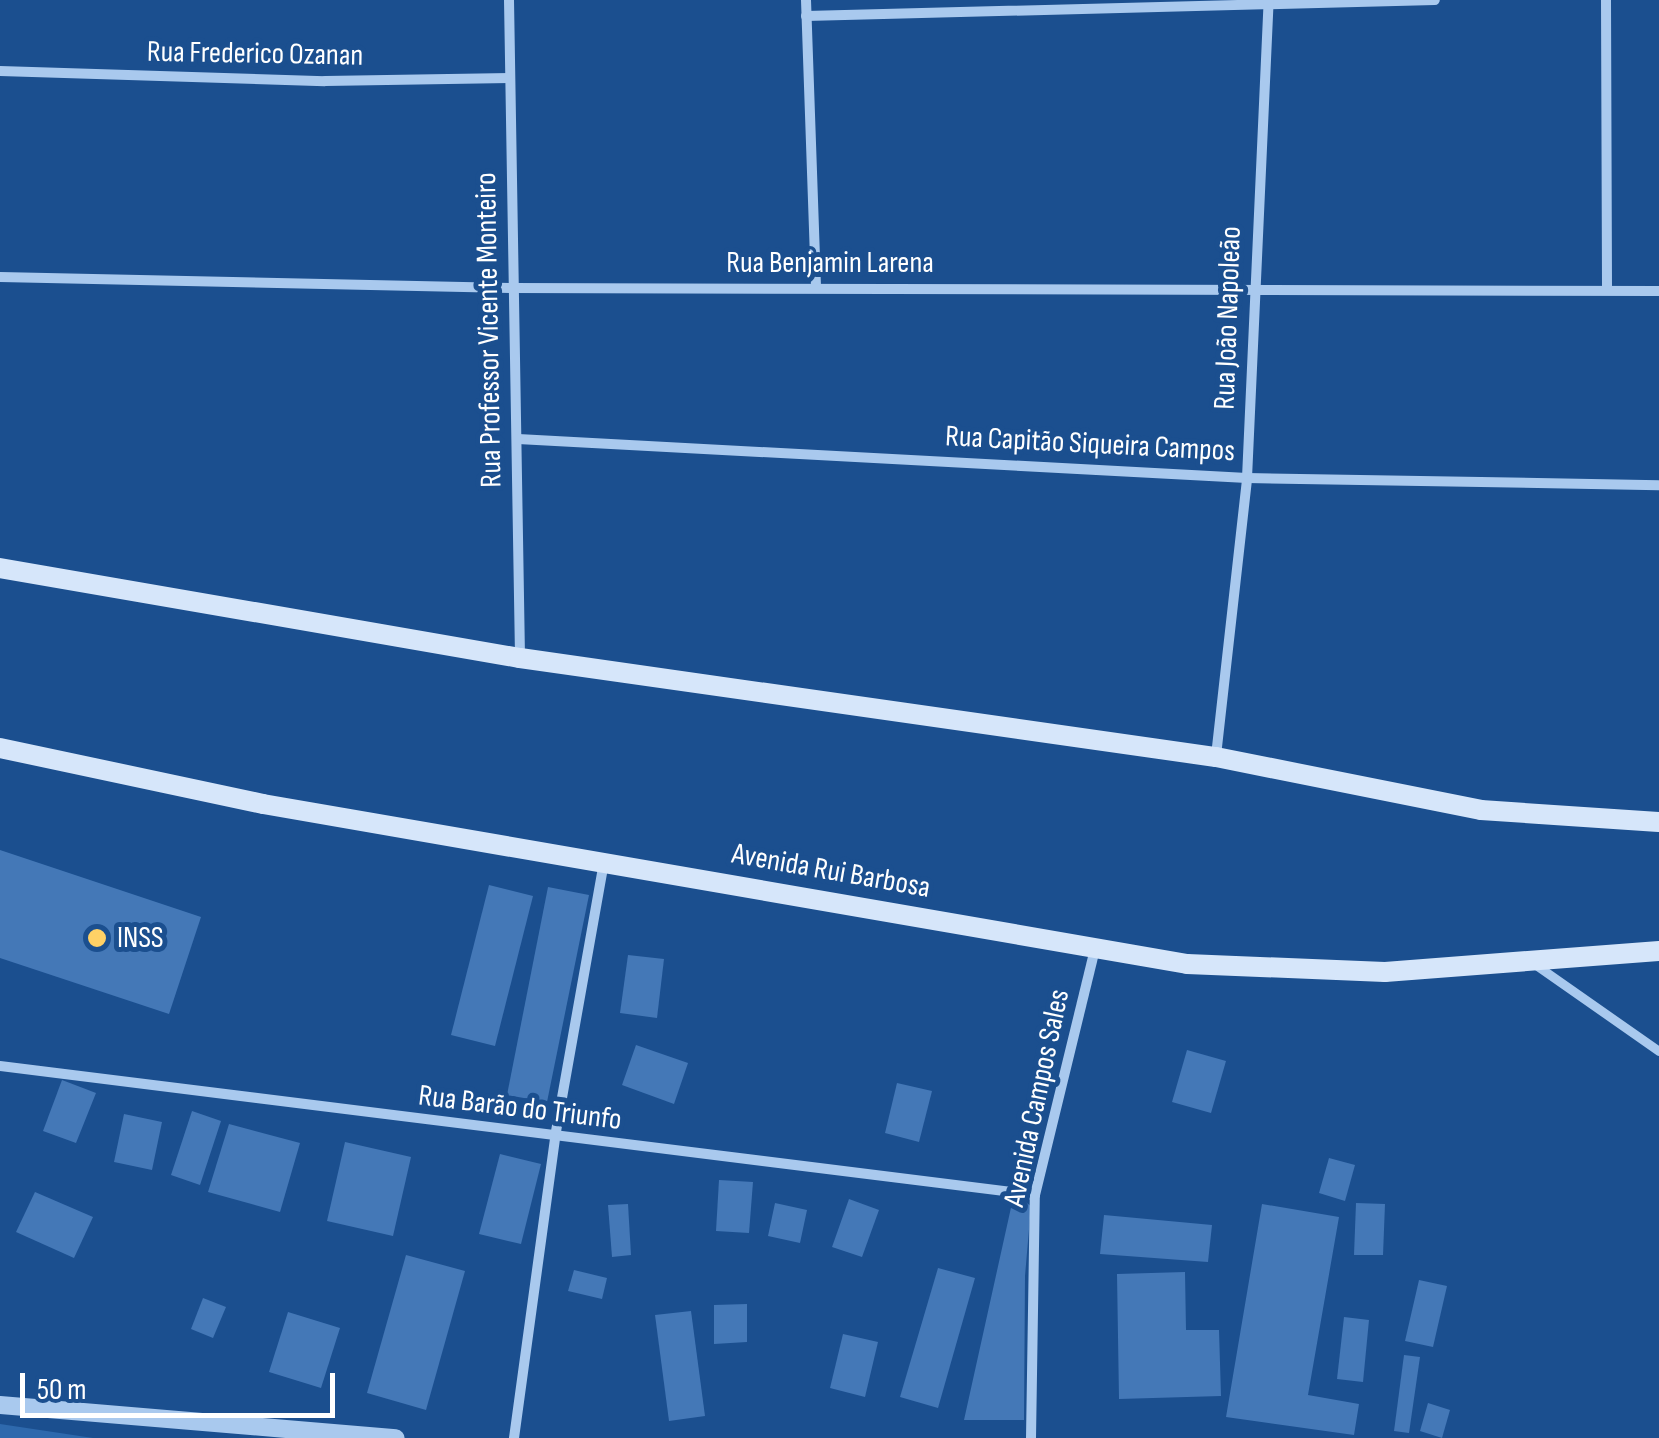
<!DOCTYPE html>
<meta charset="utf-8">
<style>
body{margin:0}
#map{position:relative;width:1659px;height:1438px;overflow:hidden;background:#1b4f8f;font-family:"Sofia Sans Condensed",sans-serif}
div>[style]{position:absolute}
.green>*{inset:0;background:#2e69ad}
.building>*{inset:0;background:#4478b7}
.pedestrian>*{height:9px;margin:-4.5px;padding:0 4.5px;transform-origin:4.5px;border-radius:4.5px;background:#a9c9ee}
.minor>*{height:10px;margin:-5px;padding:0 5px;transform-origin:5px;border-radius:5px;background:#a9c9ee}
.tertiary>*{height:18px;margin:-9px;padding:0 9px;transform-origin:9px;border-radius:9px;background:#a9c9ee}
.secondary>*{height:20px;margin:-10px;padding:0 10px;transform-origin:10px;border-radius:10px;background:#d6e6fa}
.dots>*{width:28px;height:28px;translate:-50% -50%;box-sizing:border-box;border:5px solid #1b4f8f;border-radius:50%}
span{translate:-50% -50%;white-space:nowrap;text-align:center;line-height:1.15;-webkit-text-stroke:10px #1b4f8f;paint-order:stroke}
.street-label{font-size:30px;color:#fff}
.poi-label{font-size:30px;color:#fff}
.left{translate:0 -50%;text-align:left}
.scale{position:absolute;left:20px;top:1373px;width:315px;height:45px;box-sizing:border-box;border:5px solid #fff;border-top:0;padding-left:12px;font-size:30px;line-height:35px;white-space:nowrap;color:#fff;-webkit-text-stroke:8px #1b4f8f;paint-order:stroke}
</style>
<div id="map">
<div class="green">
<div style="clip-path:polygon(0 1424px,93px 1438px,0 1438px)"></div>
</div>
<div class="building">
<div style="clip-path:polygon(0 850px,201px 917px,169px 1014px,0 958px)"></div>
<div style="clip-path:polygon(489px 885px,533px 896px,495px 1046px,451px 1035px)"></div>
<div style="clip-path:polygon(548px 887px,589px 895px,547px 1102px,507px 1095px)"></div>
<div style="clip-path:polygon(628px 955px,664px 959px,657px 1018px,620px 1013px)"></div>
<div style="clip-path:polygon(636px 1045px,688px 1063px,674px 1104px,622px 1085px)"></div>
<div style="clip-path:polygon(1187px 1050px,1226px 1061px,1211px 1113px,1172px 1102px)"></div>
<div style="clip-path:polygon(62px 1080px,96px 1093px,76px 1143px,43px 1131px)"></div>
<div style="clip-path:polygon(897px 1083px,932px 1091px,919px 1142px,885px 1133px)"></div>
<div style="clip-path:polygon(192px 1111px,221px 1121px,200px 1185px,171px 1175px)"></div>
<div style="clip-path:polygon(124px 1114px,162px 1122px,152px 1170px,114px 1162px)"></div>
<div style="clip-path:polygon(229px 1124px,300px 1143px,280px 1212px,208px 1192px)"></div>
<div style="clip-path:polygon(345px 1142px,411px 1157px,393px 1236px,327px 1221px)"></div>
<div style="clip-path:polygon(500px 1154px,541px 1164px,521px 1244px,479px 1234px)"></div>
<div style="clip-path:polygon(1329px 1158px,1355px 1165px,1345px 1201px,1319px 1193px)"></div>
<div style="clip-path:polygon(719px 1180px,753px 1182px,749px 1233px,716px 1231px)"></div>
<div style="clip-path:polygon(35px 1192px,93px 1217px,74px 1258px,16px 1232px)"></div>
<div style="clip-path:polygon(1014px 1194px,1031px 1206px,1025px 1276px,1024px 1420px,964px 1420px)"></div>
<div style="clip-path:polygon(849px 1199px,879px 1210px,862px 1257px,832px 1247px)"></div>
<div style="clip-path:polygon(775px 1203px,807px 1210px,800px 1243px,768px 1236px)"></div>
<div style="clip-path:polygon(1356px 1203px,1385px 1204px,1383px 1255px,1354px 1255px)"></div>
<div style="clip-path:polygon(628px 1204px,631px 1255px,612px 1257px,608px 1205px)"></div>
<div style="clip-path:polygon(1262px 1204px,1339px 1217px,1308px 1395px,1359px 1404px,1354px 1435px,1226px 1417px)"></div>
<div style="clip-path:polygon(1104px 1215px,1212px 1225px,1208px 1262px,1100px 1254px)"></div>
<div style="clip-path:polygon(406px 1255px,465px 1271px,426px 1410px,367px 1393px)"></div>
<div style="clip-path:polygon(938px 1268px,975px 1278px,938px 1408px,900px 1397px)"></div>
<div style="clip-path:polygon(574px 1270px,607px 1278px,602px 1299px,568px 1291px)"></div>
<div style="clip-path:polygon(1185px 1272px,1186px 1330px,1219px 1330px,1221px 1396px,1119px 1399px,1117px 1274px)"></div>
<div style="clip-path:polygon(1419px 1280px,1447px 1286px,1433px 1347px,1405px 1341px)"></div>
<div style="clip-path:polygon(203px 1298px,226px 1307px,213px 1338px,191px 1329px)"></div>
<div style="clip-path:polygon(747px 1304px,747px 1342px,714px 1344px,714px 1305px)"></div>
<div style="clip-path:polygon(691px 1311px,705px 1416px,669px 1421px,655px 1315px)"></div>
<div style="clip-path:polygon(288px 1312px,340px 1328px,321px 1388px,269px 1372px)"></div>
<div style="clip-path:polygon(1344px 1317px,1369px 1320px,1363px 1382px,1337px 1379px)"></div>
<div style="clip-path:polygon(843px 1334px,878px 1342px,865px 1397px,830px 1388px)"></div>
<div style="clip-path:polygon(1404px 1355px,1420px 1357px,1409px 1433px,1394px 1431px)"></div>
<div style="clip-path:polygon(1428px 1403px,1450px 1410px,1442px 1438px,1420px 1431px)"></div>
</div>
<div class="pedestrian">
<div style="left:1536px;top:965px;width:150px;rotate:35deg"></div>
</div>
<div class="minor">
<div style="left:509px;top:0;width:658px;rotate:89.04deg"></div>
<div style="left:806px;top:0;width:288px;rotate:88deg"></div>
<div style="left:1606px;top:0;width:290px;rotate:89.8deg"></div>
<div style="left:806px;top:16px;width:629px;rotate:-1.46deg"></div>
<div style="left:0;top:71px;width:325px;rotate:1.8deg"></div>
<div style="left:325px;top:81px;width:185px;rotate:-0.9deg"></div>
<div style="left:0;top:277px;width:511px;rotate:1.23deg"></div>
<div style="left:511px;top:288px;width:1148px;rotate:0.15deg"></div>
<div style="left:518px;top:439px;width:730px;rotate:3.06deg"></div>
<div style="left:1247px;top:478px;width:412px;rotate:1deg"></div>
<div style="left:1216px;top:756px;width:280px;rotate:-83.6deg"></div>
<div style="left:1247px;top:478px;width:479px;rotate:-87.4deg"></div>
<div style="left:0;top:1066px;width:1043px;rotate:7.1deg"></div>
<div style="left:514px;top:1438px;width:304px;rotate:-82.2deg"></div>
<div style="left:555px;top:1137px;width:280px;rotate:-79.9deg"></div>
<div style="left:1031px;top:1438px;width:243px;rotate:-89.1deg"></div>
<div style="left:1035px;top:1195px;width:253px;rotate:-76.3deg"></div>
</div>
<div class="tertiary">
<div style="left:0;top:1405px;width:397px;rotate:4.8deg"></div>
</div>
<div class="secondary">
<div style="left:0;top:568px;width:528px;rotate:9.82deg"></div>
<div style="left:520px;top:658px;width:703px;rotate:8.1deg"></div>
<div style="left:1216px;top:757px;width:270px;rotate:11.3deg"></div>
<div style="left:1481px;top:810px;width:178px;rotate:3.9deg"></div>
<div style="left:0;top:748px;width:269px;rotate:12deg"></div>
<div style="left:263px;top:804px;width:938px;rotate:9.82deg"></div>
<div style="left:1187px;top:964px;width:198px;rotate:2.3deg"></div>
<div style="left:1385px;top:972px;width:275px;rotate:-4.4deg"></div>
</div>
<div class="dots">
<div style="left:97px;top:938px;background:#ffd166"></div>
</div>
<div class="street-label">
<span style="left:255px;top:54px;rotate:1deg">Rua Frederico Ozanan</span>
<span style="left:830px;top:263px">Rua Benjamin Larena</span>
<span style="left:1228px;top:318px;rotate:-88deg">Rua João Napoleão</span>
<span style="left:489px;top:330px;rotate:-91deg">Rua Professor Vicente Monteiro</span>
<span style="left:1090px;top:444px;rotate:3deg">Rua Capitão Siqueira Campos</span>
<span style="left:831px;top:871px;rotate:10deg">Avenida Rui Barbosa</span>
<span style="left:1037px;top:1098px;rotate:-78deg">Avenida Campos Sales</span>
<span style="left:520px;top:1108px;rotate:7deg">Rua Barão do Triunfo</span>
</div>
<div class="poi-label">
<span class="left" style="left:117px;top:938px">INSS</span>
</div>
<div class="scale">50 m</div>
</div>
